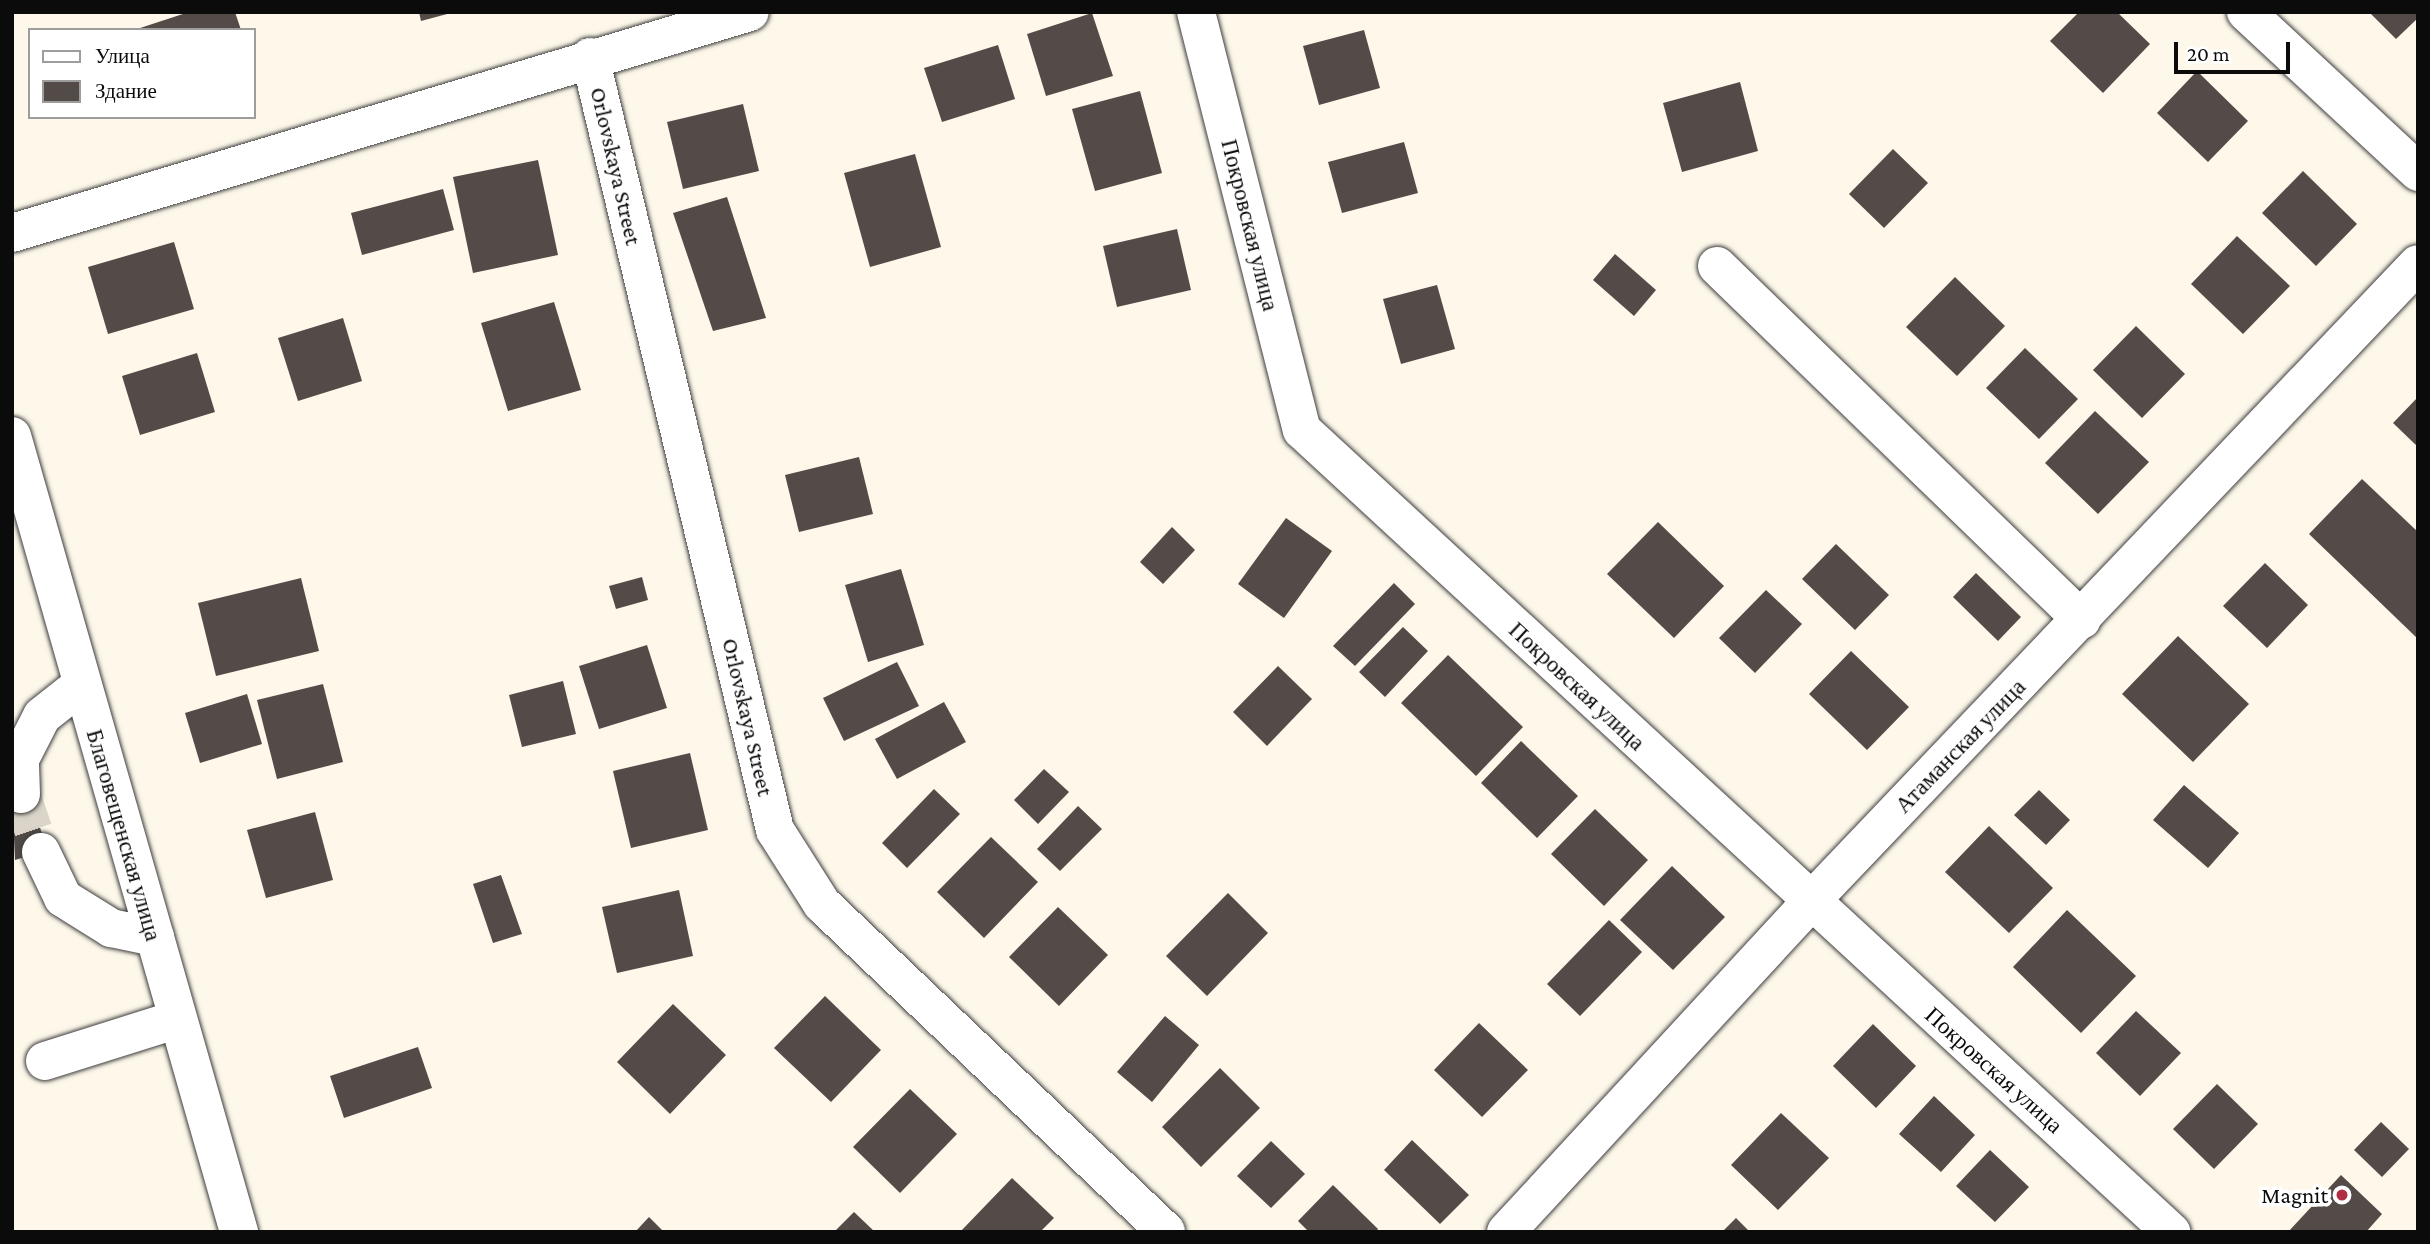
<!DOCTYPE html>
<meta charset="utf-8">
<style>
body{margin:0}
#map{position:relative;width:2430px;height:1244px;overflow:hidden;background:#fef8eb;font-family:"Crimson Pro",serif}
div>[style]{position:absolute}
.building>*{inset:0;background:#534b48}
.minor-tunnel>*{height:38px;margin-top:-19px;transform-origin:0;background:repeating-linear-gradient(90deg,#dad4c9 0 38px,transparent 0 57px)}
.roads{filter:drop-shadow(0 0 2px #3e3e3e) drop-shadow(0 0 2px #3e3e3e)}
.minor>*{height:38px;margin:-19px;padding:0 19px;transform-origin:19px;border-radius:19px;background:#fff}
.dots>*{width:19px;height:19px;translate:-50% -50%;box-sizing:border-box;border:4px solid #fff;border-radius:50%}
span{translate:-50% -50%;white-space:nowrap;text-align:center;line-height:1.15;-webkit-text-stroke:7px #fff;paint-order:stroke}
.street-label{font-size:23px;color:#0b0b0b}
.poi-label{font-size:23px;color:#0b0b0b}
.right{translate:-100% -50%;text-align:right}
.frame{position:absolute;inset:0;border:14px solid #0b0b0b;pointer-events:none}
.legend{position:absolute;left:28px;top:28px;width:228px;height:91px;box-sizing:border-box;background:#fff;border:2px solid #9d9d9d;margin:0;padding:9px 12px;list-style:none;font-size:21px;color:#0b0b0b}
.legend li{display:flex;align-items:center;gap:14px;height:35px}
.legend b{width:35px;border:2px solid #9d9d9d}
.scale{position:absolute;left:2174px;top:42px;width:116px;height:32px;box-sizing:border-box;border:4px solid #0b0b0b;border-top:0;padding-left:9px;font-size:21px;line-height:24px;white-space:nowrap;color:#0b0b0b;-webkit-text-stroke:5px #fff;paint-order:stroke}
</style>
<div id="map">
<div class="building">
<div style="clip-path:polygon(189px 12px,235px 12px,241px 30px,134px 30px)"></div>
<div style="clip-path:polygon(419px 12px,451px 12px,451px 13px,421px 21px)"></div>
<div style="clip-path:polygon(2079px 12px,2117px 12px,2150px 44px,2103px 93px,2050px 41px)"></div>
<div style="clip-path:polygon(2369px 12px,2418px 12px,2418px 18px,2396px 39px)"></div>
<div style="clip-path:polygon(1092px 13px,1113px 76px,1046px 96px,1027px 34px)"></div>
<div style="clip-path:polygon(1364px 30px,1380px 88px,1319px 105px,1303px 46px)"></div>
<div style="clip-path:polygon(998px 45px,1015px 99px,942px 122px,924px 68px)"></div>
<div style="clip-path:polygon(2197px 71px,2248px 121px,2208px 162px,2157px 113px)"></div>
<div style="clip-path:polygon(1740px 82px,1758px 151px,1682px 172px,1663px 103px)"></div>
<div style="clip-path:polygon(1140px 91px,1162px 173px,1095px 191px,1072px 109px)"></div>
<div style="clip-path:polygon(743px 104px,759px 171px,683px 189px,667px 122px)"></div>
<div style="clip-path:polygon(1404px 142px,1418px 193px,1342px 213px,1328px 162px)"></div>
<div style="clip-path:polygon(1893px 149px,1928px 183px,1884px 228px,1849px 194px)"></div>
<div style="clip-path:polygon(915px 154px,941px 247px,870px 267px,844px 173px)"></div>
<div style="clip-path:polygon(538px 160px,558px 255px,473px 273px,453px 177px)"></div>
<div style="clip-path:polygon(2303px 171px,2357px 224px,2316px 266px,2262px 213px)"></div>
<div style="clip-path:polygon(443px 189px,454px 230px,362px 255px,351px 213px)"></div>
<div style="clip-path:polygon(727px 197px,766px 318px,713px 331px,673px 213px)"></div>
<div style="clip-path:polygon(1177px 229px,1191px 290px,1117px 307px,1103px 246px)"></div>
<div style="clip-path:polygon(2237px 236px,2290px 286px,2243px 334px,2191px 284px)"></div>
<div style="clip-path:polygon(174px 242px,194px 309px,108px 334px,88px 267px)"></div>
<div style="clip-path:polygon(1615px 254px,1656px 290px,1634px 316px,1593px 280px)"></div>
<div style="clip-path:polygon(1955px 277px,2005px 326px,1957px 376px,1906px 327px)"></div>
<div style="clip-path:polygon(1437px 285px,1455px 349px,1401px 364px,1383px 299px)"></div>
<div style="clip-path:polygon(554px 302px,581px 390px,508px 411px,481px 323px)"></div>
<div style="clip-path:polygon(343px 318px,362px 381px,298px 401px,278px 338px)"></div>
<div style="clip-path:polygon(2136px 326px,2185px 374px,2142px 418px,2093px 370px)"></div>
<div style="clip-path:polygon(2025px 348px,2078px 399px,2039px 439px,1986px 388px)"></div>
<div style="clip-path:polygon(197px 353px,215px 412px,140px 435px,122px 376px)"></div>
<div style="clip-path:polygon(2418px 397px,2418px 447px,2393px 423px)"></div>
<div style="clip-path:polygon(2095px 411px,2149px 462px,2098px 514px,2045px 463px)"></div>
<div style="clip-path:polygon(859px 457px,873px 514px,799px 532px,785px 475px)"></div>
<div style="clip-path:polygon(2362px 479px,2418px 532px,2418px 639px,2309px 534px)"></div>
<div style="clip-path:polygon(1286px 518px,1332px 551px,1284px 618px,1238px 584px)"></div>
<div style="clip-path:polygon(1658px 522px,1724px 586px,1674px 638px,1607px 574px)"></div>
<div style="clip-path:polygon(1172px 527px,1195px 550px,1163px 584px,1140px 562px)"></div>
<div style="clip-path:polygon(1836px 544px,1889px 595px,1855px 630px,1802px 579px)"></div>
<div style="clip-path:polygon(2265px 563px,2308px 605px,2267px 648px,2223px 606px)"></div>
<div style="clip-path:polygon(901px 569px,924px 645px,868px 662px,845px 585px)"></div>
<div style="clip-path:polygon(1976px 573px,2021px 617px,1998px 641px,1953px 597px)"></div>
<div style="clip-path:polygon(642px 577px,648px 600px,616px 609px,609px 586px)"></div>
<div style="clip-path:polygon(301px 578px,319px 651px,216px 676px,198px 603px)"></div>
<div style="clip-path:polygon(1394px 583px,1415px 604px,1355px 666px,1333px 646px)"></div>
<div style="clip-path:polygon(1766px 590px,1802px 624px,1755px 673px,1719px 638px)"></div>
<div style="clip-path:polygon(1403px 627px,1428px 651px,1385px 697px,1359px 672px)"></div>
<div style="clip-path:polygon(2178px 636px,2249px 704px,2193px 762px,2122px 694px)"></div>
<div style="clip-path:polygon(647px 645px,667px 708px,599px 729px,579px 666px)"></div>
<div style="clip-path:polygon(1851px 651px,1909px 707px,1867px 750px,1809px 694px)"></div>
<div style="clip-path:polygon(1448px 655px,1523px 727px,1476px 776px,1401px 703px)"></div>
<div style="clip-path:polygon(897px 662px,919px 706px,844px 741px,823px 698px)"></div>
<div style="clip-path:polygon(1278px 666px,1312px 699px,1267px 746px,1233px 712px)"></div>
<div style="clip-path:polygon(563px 681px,576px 734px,522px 747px,509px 695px)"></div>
<div style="clip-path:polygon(323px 684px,343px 762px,277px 779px,257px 700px)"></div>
<div style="clip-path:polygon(247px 694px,262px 744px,200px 763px,185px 713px)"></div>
<div style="clip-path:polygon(944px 702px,966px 742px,897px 779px,875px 739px)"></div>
<div style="clip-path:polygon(1521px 741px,1578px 796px,1537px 838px,1481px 783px)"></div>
<div style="clip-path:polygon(690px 753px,708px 830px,631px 848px,613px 771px)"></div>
<div style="clip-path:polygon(1044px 769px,1069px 792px,1038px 824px,1014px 800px)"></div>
<div style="clip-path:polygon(2184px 785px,2239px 833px,2208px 868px,2153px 820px)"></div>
<div style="clip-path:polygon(934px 789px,960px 814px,907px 868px,882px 843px)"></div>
<div style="clip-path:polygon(2039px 790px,2070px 820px,2046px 845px,2014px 815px)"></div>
<div style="clip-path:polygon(29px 792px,47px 850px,15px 860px,12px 797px)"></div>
<div style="clip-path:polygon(1078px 806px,1102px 829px,1060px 871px,1037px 849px)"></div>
<div style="clip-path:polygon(1595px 809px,1648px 860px,1604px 906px,1551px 854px)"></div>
<div style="clip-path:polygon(315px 812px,333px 880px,266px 898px,247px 830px)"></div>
<div style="clip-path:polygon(1989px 826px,2053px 888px,2009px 933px,1945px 872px)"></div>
<div style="clip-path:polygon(991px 837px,1038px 882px,984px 938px,937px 892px)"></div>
<div style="clip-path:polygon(1672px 866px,1725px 917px,1673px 970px,1620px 920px)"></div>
<div style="clip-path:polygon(501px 875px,522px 934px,493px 943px,473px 884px)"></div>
<div style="clip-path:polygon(679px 890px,693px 956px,617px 973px,602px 907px)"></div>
<div style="clip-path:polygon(1228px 893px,1268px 933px,1207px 996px,1166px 956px)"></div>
<div style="clip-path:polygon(1058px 907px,1108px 955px,1059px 1006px,1009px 957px)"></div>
<div style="clip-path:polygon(2067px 910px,2136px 976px,2081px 1033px,2013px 967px)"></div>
<div style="clip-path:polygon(1609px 920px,1642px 952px,1580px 1016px,1547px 984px)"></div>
<div style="clip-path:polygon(825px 996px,881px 1050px,831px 1102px,774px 1048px)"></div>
<div style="clip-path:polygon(673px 1004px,726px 1055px,670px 1114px,617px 1062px)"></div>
<div style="clip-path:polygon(2136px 1011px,2181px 1053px,2140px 1096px,2096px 1053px)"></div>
<div style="clip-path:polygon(1165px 1016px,1199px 1045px,1152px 1102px,1117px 1072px)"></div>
<div style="clip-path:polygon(1479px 1023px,1528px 1070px,1482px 1117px,1434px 1070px)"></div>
<div style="clip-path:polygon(1873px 1024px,1916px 1066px,1876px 1108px,1833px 1066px)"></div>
<div style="clip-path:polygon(418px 1047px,432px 1088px,344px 1118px,330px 1076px)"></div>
<div style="clip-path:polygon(1220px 1068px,1260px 1108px,1201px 1167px,1162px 1127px)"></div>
<div style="clip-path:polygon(2217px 1084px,2258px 1124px,2214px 1169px,2173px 1129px)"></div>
<div style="clip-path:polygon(910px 1089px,957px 1134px,900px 1193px,853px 1147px)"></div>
<div style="clip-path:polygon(1934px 1096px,1975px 1135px,1941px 1172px,1899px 1134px)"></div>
<div style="clip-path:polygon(1781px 1113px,1829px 1158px,1778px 1210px,1731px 1165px)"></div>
<div style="clip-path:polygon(2381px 1122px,2409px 1149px,2382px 1177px,2354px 1150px)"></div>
<div style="clip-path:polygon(1412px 1140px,1469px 1195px,1440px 1224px,1384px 1170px)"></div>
<div style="clip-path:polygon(1271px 1141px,1305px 1174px,1271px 1208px,1237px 1176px)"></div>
<div style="clip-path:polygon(1990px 1150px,2029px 1187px,1995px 1222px,1956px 1186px)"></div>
<div style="clip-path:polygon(2341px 1175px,2382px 1214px,2366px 1232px,2288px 1232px)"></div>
<div style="clip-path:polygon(1012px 1178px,1054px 1218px,1040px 1232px,960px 1232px)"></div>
<div style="clip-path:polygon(1333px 1185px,1378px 1229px,1376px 1232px,1309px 1232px,1298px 1221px)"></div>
<div style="clip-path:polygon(854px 1212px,875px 1232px,834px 1232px)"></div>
<div style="clip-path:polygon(649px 1217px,664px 1232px,635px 1232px)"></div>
<div style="clip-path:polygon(1736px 1218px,1750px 1232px,1722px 1232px)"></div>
</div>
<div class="minor-tunnel">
<div style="left:21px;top:794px;width:61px;rotate:71deg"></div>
</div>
<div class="roads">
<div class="minor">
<div style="left:1196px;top:12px;width:431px;rotate:75.8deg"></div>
<div style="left:1302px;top:430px;width:1183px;rotate:42.7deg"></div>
<div style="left:2246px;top:12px;width:235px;rotate:42.9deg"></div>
<div style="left:590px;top:57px;width:795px;rotate:76.54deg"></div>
<div style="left:775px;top:830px;width:88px;rotate:57.6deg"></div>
<div style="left:822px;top:904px;width:475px;rotate:43.6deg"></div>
<div style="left:12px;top:233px;width:770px;rotate:-16.67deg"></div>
<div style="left:1717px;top:266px;width:508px;rotate:44.12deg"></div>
<div style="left:12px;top:436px;width:828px;rotate:74.08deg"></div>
<div style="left:21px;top:794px;width:35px;rotate:-92deg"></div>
<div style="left:20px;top:759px;width:48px;rotate:-62.9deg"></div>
<div style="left:42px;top:716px;width:48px;rotate:-38.3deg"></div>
<div style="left:41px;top:852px;width:51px;rotate:64.4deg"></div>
<div style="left:63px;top:898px;width:57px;rotate:32deg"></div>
<div style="left:111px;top:928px;width:45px;rotate:11.6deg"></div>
<div style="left:45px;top:1061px;width:136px;rotate:-17.5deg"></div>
<div style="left:1506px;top:1232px;width:449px;rotate:-47.3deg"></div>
<div style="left:1810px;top:902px;width:881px;rotate:-46.38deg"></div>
</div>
</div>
<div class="dots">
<div style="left:2342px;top:1195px;background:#b02e43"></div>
</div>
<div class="street-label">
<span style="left:616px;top:166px;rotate:77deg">Orlovskaya Street</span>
<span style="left:1250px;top:225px;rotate:76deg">Покровская улица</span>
<span style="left:1577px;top:686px;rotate:43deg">Покровская улица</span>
<span style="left:748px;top:717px;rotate:77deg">Orlovskaya Street</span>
<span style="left:1960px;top:746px;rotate:-46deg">Атаманская улица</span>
<span style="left:124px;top:835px;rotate:74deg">Благовещенская улица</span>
<span style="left:1994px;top:1070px;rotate:42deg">Покровская улица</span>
</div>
<div class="poi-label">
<span class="right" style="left:2328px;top:1195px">Magnit</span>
</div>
<div class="frame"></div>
<ul class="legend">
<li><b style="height:9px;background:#fff"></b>Улица</li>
<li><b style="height:19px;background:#534b48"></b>Здание</li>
</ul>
<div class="scale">20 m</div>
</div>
